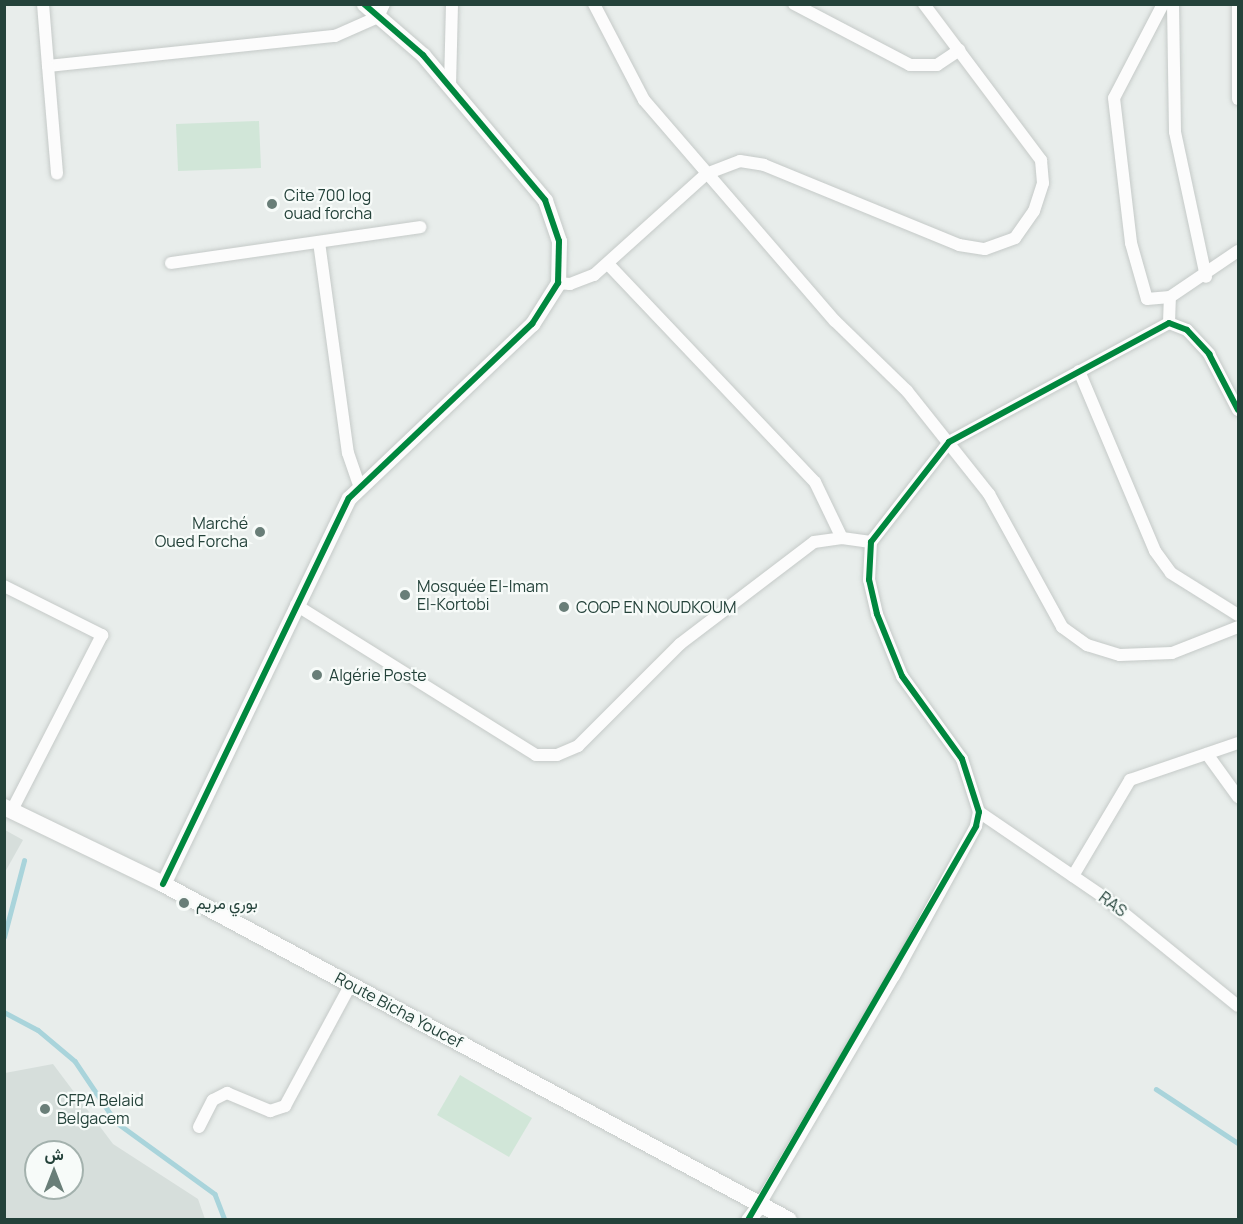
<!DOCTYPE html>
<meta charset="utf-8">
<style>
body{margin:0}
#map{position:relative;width:1243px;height:1224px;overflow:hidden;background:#e8edeb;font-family:Manrope,Vazirmatn,sans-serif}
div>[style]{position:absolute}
.built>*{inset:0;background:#d6dedb}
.green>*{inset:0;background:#d1e6d8}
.stream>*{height:4.5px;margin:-2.25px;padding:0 2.25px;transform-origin:2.25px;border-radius:2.25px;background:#a9d4db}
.roads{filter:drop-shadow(0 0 2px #c5cac8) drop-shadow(0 0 2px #c5cac8)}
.minor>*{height:12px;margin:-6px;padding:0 6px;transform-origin:6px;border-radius:6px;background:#fcfcfc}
.tertiary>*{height:15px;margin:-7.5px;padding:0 7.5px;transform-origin:7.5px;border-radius:7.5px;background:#fcfcfc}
.secondary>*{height:16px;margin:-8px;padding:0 8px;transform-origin:8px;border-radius:8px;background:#fcfcfc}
.cycleway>*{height:6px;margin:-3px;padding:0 3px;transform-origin:3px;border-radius:3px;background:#00873e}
.dots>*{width:16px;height:16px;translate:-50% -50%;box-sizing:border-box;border:3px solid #f7fbf9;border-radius:50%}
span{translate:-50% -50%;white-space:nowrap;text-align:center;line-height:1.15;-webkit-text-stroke:4.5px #f7fbf9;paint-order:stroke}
.poi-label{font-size:16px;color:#24423a}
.left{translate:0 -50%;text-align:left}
.right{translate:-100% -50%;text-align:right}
.street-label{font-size:16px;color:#24423a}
.frame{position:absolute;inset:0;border:6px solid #24423a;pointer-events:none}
.north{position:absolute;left:24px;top:1140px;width:60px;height:60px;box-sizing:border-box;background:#f7fbf9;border:2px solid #a3b1ad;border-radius:50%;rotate:0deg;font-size:16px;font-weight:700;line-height:24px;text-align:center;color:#24423a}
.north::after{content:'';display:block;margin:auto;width:21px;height:27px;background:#697e78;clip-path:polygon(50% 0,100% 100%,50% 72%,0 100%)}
</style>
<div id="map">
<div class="built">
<div style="clip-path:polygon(5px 830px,23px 840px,5px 872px)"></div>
<div style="clip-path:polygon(evenodd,53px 1064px,113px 1144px,198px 1199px,205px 1219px,5px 1219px,5px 1073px,53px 1064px,36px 1152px,72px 1152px,72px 1188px,36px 1188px,36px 1152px)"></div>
</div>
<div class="green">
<div style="clip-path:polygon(259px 121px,261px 168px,178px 171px,176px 124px)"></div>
<div style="clip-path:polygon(460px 1075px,532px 1118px,509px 1157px,437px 1115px)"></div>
</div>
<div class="stream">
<div style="left:4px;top:937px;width:79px;rotate:-75.3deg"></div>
<div style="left:4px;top:1012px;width:38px;rotate:28deg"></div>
<div style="left:38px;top:1030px;width:48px;rotate:40deg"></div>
<div style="left:75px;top:1061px;width:73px;rotate:56.1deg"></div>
<div style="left:116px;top:1122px;width:122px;rotate:36deg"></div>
<div style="left:215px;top:1194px;width:28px;rotate:69deg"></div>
<div style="left:1156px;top:1089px;width:98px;rotate:33.4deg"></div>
</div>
<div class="roads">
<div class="minor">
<div style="left:43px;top:4px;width:62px;rotate:85.4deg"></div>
<div style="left:48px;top:66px;width:289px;rotate:-6deg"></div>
<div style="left:335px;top:36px;width:47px;rotate:-23.8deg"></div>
<div style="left:378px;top:17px;width:14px;rotate:-65deg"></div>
<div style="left:594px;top:4px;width:108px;rotate:62.5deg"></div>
<div style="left:644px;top:100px;width:292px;rotate:49.2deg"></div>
<div style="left:835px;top:321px;width:100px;rotate:44.2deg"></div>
<div style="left:907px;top:391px;width:132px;rotate:51.5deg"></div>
<div style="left:989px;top:494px;width:152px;rotate:61.2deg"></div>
<div style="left:1062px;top:627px;width:31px;rotate:36deg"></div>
<div style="left:1087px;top:645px;width:34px;rotate:17deg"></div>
<div style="left:1120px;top:655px;width:52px;rotate:-2.2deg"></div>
<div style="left:1172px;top:653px;width:71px;rotate:-21.5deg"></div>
<div style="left:794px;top:4px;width:131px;rotate:27.7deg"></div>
<div style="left:910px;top:65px;width:27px"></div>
<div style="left:937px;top:65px;width:27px;rotate:-34deg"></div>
<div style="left:1163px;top:4px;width:106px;rotate:117.5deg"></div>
<div style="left:1114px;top:98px;width:146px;rotate:83.3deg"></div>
<div style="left:1131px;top:243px;width:58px;rotate:74.1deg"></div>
<div style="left:1147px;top:299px;width:23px;rotate:-5deg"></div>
<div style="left:1173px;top:4px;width:128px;rotate:89.1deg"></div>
<div style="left:1175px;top:132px;width:148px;rotate:77.9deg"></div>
<div style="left:1238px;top:4px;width:95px;rotate:90deg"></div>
<div style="left:48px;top:66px;width:108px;rotate:85.2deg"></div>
<div style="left:450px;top:86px;width:82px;rotate:-88.6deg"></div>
<div style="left:319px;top:242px;width:213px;rotate:82.2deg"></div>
<div style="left:348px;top:453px;width:36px;rotate:71deg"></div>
<div style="left:171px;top:263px;width:252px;rotate:-8.2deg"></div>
<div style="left:608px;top:264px;width:301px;rotate:46.5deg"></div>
<div style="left:815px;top:482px;width:62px;rotate:64.3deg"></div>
<div style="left:558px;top:283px;width:12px;rotate:5deg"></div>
<div style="left:570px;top:284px;width:26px;rotate:-21deg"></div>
<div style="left:594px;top:275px;width:151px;rotate:-42deg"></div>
<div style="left:706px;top:174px;width:36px;rotate:-21deg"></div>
<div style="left:740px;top:161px;width:24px;rotate:9deg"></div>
<div style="left:764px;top:165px;width:211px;rotate:22.3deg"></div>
<div style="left:959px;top:245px;width:26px;rotate:9deg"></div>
<div style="left:985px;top:249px;width:32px;rotate:-20deg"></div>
<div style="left:1015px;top:238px;width:33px;rotate:-55deg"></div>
<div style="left:1034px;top:211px;width:29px;rotate:-72deg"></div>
<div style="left:1043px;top:183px;width:23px;rotate:-95deg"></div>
<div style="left:1041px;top:160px;width:195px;rotate:-126.9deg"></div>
<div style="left:1169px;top:323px;width:26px;rotate:-88deg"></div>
<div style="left:1170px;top:297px;width:82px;rotate:-34.1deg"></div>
<div style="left:1079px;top:371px;width:195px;rotate:67.1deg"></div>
<div style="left:1155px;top:551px;width:27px;rotate:54deg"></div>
<div style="left:1171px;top:573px;width:79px;rotate:32.1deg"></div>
<div style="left:4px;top:586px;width:110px;rotate:26.6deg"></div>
<div style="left:102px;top:635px;width:197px;rotate:117.2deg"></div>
<div style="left:296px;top:605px;width:283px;rotate:32deg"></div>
<div style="left:536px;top:755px;width:21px"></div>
<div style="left:557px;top:755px;width:23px;rotate:-23deg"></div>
<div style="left:578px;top:746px;width:144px;rotate:-45deg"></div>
<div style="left:680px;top:644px;width:168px;rotate:-37.3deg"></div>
<div style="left:814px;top:542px;width:28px;rotate:-8deg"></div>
<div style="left:842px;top:538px;width:29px;rotate:8deg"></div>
<div style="left:1207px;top:754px;width:53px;rotate:54.2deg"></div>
<div style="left:979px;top:812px;width:153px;rotate:34.3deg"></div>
<div style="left:1105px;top:898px;width:171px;rotate:39.1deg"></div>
<div style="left:1073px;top:876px;width:112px;rotate:-59.3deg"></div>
<div style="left:1130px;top:780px;width:114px;rotate:-18.9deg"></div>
<div style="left:199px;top:1127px;width:30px;rotate:-63deg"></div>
<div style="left:213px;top:1100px;width:16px;rotate:-27deg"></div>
<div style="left:227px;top:1093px;width:47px;rotate:22.7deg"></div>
<div style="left:270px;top:1111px;width:16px;rotate:-18deg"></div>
<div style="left:285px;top:1106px;width:139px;rotate:-61.6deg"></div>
<div style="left:760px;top:1204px;width:264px;rotate:-59.6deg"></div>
<div style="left:894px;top:976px;width:171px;rotate:-61.3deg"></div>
<div style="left:976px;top:826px;width:14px;rotate:-78deg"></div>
<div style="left:979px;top:812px;width:56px;rotate:-107.8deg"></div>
<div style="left:962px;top:759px;width:102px;rotate:-125.9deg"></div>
<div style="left:902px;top:676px;width:67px;rotate:-112deg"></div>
<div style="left:877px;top:614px;width:35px;rotate:-103deg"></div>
<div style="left:869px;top:580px;width:38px;rotate:-87deg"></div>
<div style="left:871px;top:542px;width:127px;rotate:-52deg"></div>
<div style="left:949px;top:442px;width:250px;rotate:-28.4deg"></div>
<div style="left:1169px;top:323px;width:19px;rotate:21deg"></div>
<div style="left:1187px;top:330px;width:33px;rotate:47deg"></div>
<div style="left:1209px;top:354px;width:63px;rotate:62.6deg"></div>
</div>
<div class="tertiary">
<div style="left:163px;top:884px;width:428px;rotate:-64.3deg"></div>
<div style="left:349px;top:498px;width:253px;rotate:-43.6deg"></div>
<div style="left:532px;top:324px;width:49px;rotate:-57.6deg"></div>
<div style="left:558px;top:283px;width:42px;rotate:-88.6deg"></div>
<div style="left:559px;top:241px;width:43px;rotate:-108.9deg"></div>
<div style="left:545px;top:200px;width:189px;rotate:-130.1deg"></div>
<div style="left:423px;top:55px;width:78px;rotate:-139.2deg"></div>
<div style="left:748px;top:1220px;width:20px;rotate:-53deg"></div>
</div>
<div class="secondary">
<div style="left:4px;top:807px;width:177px;rotate:25.8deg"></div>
<div style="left:163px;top:884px;width:710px;rotate:28.22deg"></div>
</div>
</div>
<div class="cycleway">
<div style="left:163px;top:884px;width:428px;rotate:-64.3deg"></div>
<div style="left:349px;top:498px;width:253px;rotate:-43.6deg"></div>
<div style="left:532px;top:324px;width:49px;rotate:-57.6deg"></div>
<div style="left:558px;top:283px;width:42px;rotate:-88.6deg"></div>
<div style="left:559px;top:241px;width:43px;rotate:-108.9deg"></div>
<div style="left:545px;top:200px;width:189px;rotate:-130.1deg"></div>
<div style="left:423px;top:55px;width:78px;rotate:-139.2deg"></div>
<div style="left:748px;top:1220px;width:455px;rotate:-59.9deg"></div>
<div style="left:976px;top:826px;width:14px;rotate:-78deg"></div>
<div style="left:979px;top:812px;width:56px;rotate:-107.8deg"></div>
<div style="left:962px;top:759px;width:102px;rotate:-125.9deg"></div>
<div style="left:902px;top:676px;width:67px;rotate:-112deg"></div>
<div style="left:877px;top:614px;width:35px;rotate:-103deg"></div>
<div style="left:869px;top:580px;width:38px;rotate:-87deg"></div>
<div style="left:871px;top:542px;width:127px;rotate:-52deg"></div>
<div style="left:949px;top:442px;width:250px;rotate:-28.4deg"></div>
<div style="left:1169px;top:323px;width:19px;rotate:21deg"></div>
<div style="left:1187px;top:330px;width:33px;rotate:47deg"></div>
<div style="left:1209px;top:354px;width:63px;rotate:62.6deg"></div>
</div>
<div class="dots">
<div style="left:272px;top:204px;background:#697e78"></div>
<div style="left:260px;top:532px;background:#697e78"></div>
<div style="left:405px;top:595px;background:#697e78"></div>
<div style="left:564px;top:607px;background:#697e78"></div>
<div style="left:317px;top:675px;background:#697e78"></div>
<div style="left:184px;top:903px;background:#697e78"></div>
<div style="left:45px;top:1109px;background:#697e78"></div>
</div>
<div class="poi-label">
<span class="left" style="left:284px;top:204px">Cite 700 log<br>ouad forcha</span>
<span class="right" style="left:248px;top:532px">Marché<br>Oued Forcha</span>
<span class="left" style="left:417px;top:595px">Mosquée El-Imam<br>El-Kortobi</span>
<span class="left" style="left:576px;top:607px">COOP EN NOUDKOUM</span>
<span class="left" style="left:329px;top:675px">Algérie Poste</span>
<span class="left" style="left:196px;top:903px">بوري مريم</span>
<span class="left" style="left:57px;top:1109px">CFPA Belaid<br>Belgacem</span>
</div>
<div class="street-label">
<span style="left:1113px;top:904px;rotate:37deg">RAS</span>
<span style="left:399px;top:1010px;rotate:28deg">Route Bicha Youcef</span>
</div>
<div class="frame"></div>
<div class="north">ش</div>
</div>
